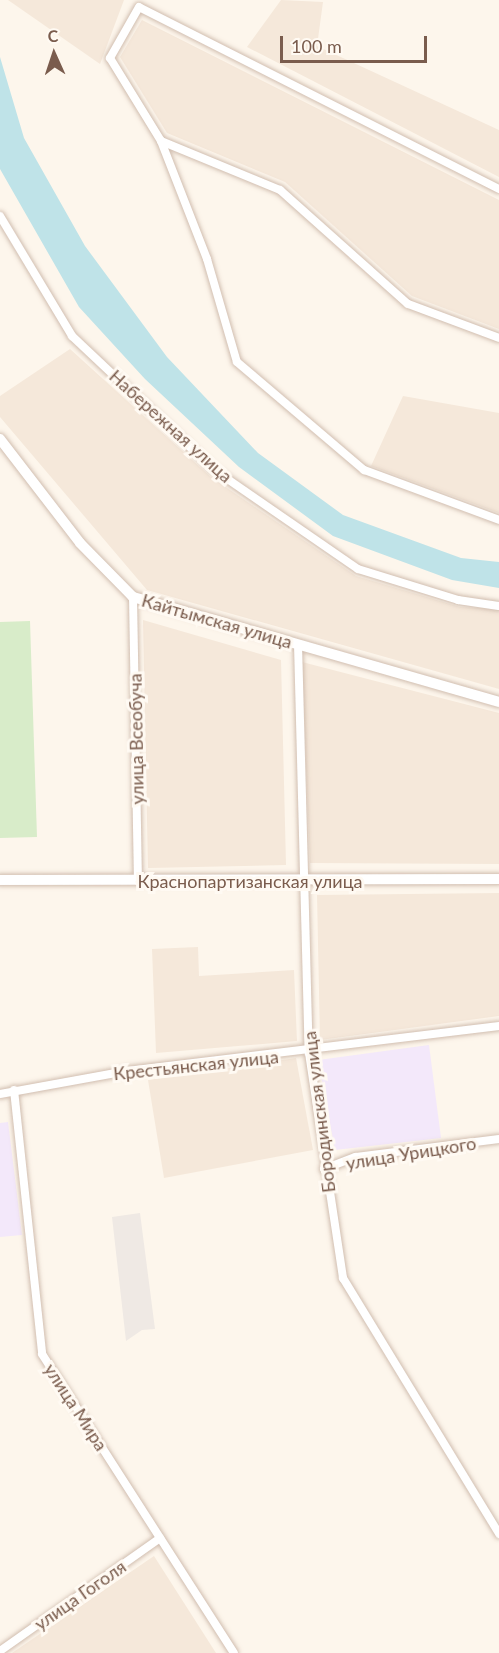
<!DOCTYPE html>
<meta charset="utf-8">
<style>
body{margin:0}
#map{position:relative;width:499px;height:1653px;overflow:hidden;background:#fdf6ec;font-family:Lato,sans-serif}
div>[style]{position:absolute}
.residential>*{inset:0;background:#f5e8da}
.industrial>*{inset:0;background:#efe9e4}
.education>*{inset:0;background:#f3e8fa}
.green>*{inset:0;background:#d8ecc9}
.water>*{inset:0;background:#bfe3e8}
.roads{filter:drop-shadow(0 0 2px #d1beb0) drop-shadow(0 0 2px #d1beb0)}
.street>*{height:8px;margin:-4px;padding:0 4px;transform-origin:4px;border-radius:4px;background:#fff}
.secondary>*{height:10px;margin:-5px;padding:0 5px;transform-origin:5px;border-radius:5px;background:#fff}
span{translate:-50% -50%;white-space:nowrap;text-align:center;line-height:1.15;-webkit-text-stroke:6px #fffaf3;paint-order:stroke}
.street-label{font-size:18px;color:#7a5c4d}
.north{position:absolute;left:24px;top:24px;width:60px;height:60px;-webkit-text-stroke:4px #fffaf3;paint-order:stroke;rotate:357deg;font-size:16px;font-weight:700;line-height:24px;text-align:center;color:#7a5c4d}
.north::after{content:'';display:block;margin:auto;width:21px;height:27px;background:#7a5c4d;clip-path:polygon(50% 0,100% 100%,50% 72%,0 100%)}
.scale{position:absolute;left:280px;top:36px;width:147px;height:27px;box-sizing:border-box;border:3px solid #7a5c4d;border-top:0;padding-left:8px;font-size:18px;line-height:21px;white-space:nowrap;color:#7a5c4d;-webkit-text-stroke:4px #fffaf3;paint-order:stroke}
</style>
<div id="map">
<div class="residential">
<div style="clip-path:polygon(8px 0,124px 0,100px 64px)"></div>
<div style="clip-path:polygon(281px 0,323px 2px,317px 46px,499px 130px,499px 177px,247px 47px)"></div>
<div style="clip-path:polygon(142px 20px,499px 200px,499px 329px,412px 296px,285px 182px,167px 133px,120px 57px)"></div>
<div style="clip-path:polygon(70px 349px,211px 477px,356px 576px,460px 607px,499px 609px,499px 689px,147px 590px,0 417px,0 396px)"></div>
<div style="clip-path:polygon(403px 396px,499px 413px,499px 513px,371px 466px)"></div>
<div style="clip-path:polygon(143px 620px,281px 660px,286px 865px,148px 868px)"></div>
<div style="clip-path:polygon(302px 662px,499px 713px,499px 864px,310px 863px)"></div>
<div style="clip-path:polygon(499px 893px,499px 1016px,320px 1040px,317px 895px)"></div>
<div style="clip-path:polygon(198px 947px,199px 976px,294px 970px,297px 1041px,156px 1053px,152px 949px)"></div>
<div style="clip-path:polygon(296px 1058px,313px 1150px,164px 1178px,148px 1080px)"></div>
<div style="clip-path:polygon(154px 1556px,216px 1653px,12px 1653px)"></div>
</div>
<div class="industrial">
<div style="clip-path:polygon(140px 1213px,155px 1329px,142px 1330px,126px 1341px,112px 1217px)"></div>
</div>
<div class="education">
<div style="clip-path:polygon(429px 1045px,441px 1138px,335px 1150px,318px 1060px)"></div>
<div style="clip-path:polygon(8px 1122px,22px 1235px,0 1237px,0 1123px)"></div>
</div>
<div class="green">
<div style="clip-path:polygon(30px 621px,37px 837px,0 838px,0 622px)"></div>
</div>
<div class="water">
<div style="clip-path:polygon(0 57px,24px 138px,85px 246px,167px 357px,258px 453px,343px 515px,461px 558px,499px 562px,499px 588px,452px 580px,333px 536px,239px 467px,145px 379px,79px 307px,0 169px)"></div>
</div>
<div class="roads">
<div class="street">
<div style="left:161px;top:141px;width:127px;rotate:68.7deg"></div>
<div style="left:207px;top:259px;width:107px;rotate:73.8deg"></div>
<div style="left:237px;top:362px;width:167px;rotate:40.4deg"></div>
<div style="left:364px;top:470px;width:144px;rotate:20.3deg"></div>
<div style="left:499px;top:189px;width:403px;rotate:-153.2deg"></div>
<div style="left:139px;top:7px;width:59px;rotate:119.6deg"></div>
<div style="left:110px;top:58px;width:97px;rotate:58.4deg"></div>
<div style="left:161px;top:141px;width:129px;rotate:22.4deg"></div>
<div style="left:280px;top:190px;width:171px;rotate:41.7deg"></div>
<div style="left:408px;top:304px;width:97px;rotate:20.5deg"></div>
<div style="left:0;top:216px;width:140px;rotate:59deg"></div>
<div style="left:72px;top:336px;width:194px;rotate:43.3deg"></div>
<div style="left:213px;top:469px;width:176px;rotate:34.6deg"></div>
<div style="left:358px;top:569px;width:105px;rotate:17.2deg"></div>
<div style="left:458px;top:600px;width:41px;rotate:8.3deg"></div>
<div style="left:133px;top:597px;width:284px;rotate:89deg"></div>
<div style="left:298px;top:644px;width:409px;rotate:88.5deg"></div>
<div style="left:309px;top:1053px;width:228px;rotate:81.4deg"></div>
<div style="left:343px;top:1278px;width:300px;rotate:58.6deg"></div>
<div style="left:14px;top:1090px;width:265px;rotate:83.9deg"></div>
<div style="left:42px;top:1354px;width:355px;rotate:57.3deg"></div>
<div style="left:0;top:1094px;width:129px;rotate:-10.3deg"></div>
<div style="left:127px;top:1071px;width:375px;rotate:-6.9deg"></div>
<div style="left:324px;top:1169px;width:34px;rotate:-21deg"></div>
<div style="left:356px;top:1157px;width:144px;rotate:-7.2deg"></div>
<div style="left:0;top:1651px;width:196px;rotate:-35.2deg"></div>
</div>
<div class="secondary">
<div style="left:0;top:439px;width:131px;rotate:52.4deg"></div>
<div style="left:80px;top:543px;width:76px;rotate:45.5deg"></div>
<div style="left:133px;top:597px;width:381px;rotate:16deg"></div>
<div style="left:0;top:880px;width:499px;rotate:-0.1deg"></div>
</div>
</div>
<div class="street-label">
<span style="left:171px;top:426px;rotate:42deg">Набережная улица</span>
<span style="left:217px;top:621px;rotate:16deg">Кайтымская улица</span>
<span style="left:136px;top:739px;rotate:-91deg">улица Всеобуча</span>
<span style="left:250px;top:881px">Краснопартизанская улица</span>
<span style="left:196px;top:1065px;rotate:-6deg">Крестьянская улица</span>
<span style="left:319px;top:1112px;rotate:-97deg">Бородинская улица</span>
<span style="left:411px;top:1153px;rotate:-9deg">улица Урицкого</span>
<span style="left:76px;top:1407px;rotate:57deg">улица Мира</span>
<span style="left:80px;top:1595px;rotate:-35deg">улица Гоголя</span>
</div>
<div class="north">С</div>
<div class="scale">100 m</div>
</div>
